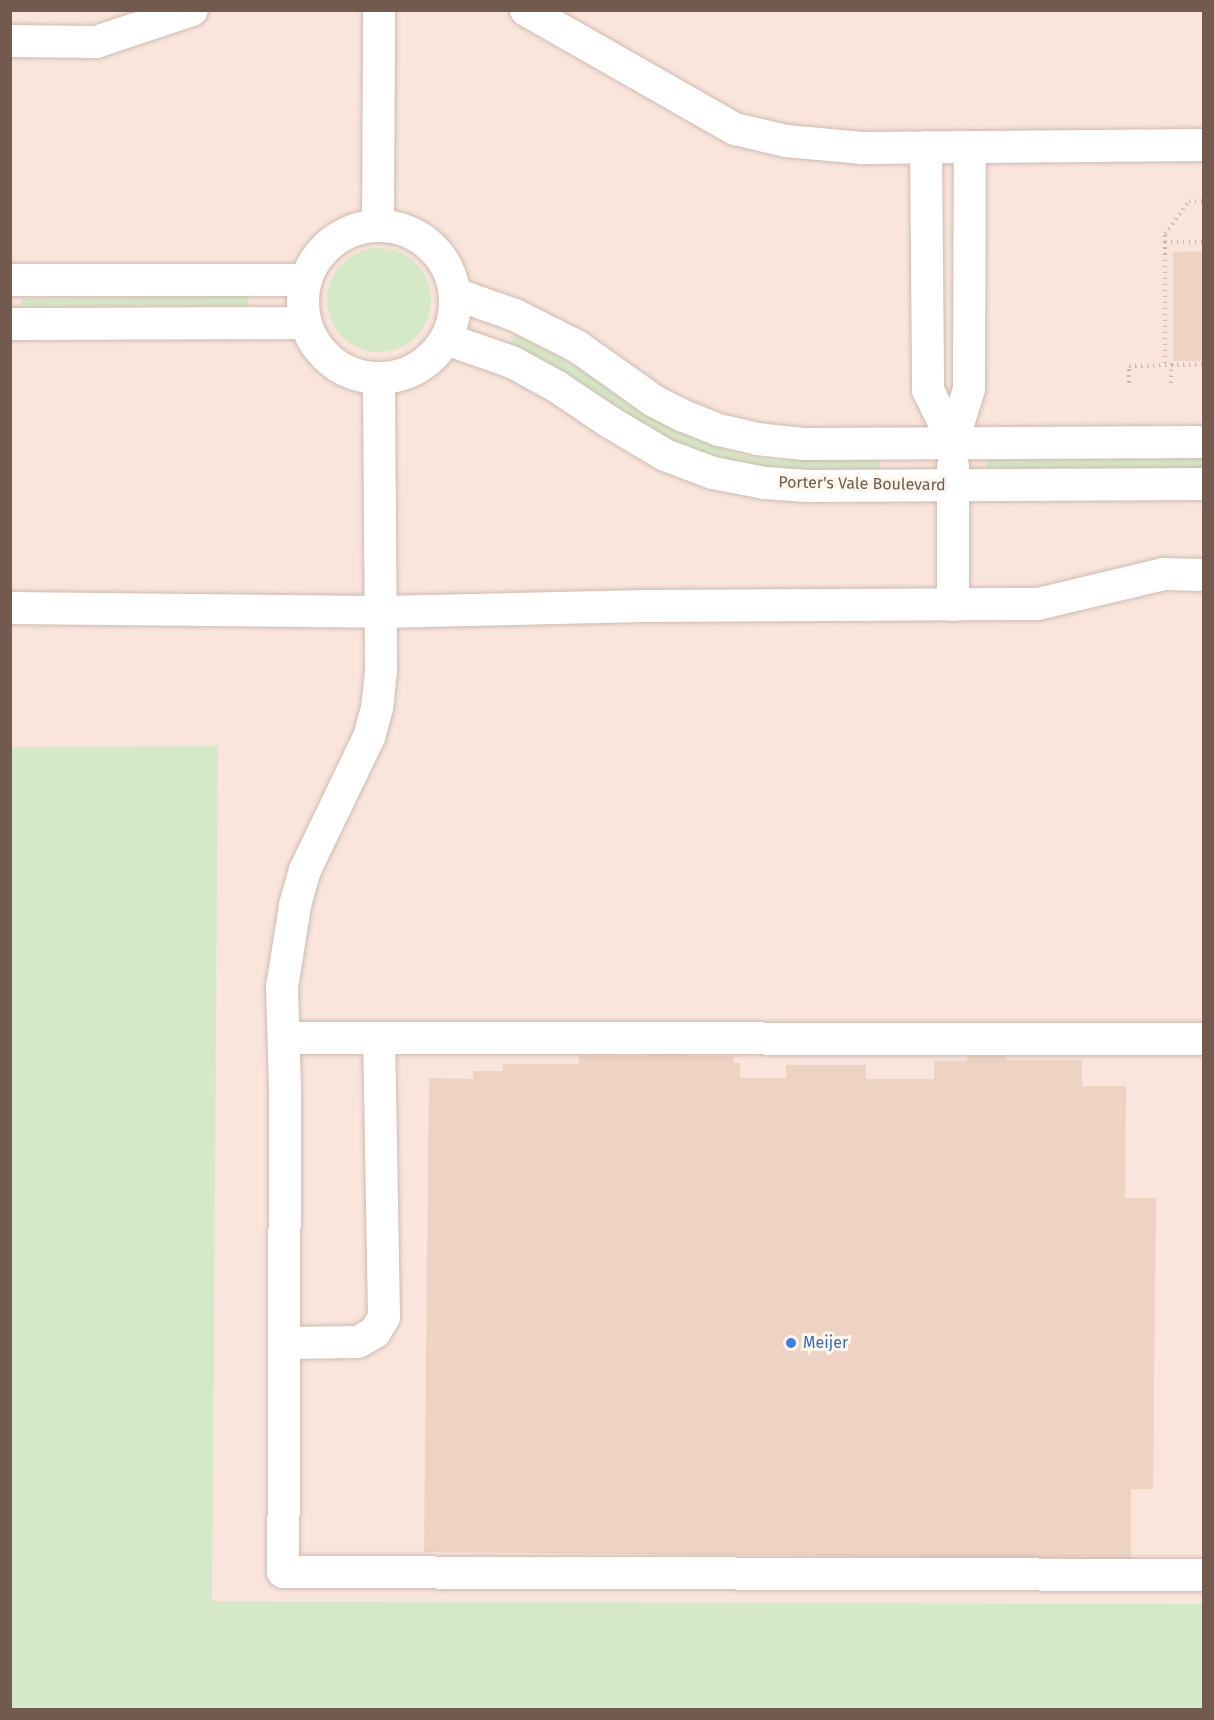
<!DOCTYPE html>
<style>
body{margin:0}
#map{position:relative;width:1214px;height:1720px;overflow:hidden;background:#fbf3e8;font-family:"Fira Sans",sans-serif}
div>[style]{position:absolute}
.commercial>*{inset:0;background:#fae5dd}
.green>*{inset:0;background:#d5e8c7}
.round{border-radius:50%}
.building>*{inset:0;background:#eed2c2}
.path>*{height:4px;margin-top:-2px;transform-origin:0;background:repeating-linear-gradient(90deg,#d3b6a5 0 1.5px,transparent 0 6px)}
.roads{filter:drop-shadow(0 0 2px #ccbbaf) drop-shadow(0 0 2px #ccbbaf)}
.minor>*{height:32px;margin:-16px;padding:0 16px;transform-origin:16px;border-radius:16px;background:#fff}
.minor>.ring{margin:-16px;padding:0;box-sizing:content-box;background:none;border:32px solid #fff;border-radius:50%}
.dots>*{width:16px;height:16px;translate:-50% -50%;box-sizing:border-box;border:3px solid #fef7ee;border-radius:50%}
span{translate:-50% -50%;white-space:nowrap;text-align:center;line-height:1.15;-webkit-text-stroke:6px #fef7ee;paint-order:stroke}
.street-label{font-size:16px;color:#735a4e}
.shop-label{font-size:16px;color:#366cbe}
.left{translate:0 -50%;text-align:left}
.frame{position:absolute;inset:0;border:12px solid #735a4e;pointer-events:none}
</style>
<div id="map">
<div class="commercial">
<div style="clip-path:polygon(10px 11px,1203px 11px,1203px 1604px,211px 1601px,218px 746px,11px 747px)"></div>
</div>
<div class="green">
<div class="round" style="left:327px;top:248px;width:104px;height:104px"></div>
<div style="clip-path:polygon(248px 296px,247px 306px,19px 305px,23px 299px)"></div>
<div style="clip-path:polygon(515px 334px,582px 370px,629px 404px,680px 433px,738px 454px,771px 460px,880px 460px,879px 470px,760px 467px,692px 450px,630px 420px,552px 365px,510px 344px)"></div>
<div style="clip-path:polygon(1204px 459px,1203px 470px,990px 471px,986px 467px,986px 462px,992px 460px)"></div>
<div style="clip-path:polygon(218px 746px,212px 1601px,1203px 1604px,1203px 1709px,11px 1709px,11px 747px)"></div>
</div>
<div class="building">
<div style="clip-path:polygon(1204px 251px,1204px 361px,1173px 361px,1173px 252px)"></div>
<div style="clip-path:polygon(649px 1048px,687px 1048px,687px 1056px,733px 1056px,733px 1063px,740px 1063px,740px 1078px,786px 1078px,786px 1065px,866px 1065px,866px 1079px,934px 1079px,934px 1061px,967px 1061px,967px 1054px,1006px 1054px,1006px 1060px,1082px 1060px,1082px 1086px,1126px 1086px,1125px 1198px,1156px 1198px,1153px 1489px,1131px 1489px,1131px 1559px,424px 1552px,429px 1078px,473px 1079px,473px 1071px,503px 1071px,503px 1064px,579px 1064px,579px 1055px,649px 1056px)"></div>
</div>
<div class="path">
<div style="left:1165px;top:242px;width:39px"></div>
<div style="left:1165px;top:363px;width:129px;rotate:-90deg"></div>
<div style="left:1165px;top:234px;width:41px;rotate:-54deg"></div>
<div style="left:1189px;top:201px;width:15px"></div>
<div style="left:1129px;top:383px;width:17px;rotate:-90deg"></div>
<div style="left:1129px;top:366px;width:75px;rotate:-1.5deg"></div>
<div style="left:1171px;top:383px;width:20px;rotate:-87deg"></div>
</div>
<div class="roads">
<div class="minor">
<div style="left:526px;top:10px;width:241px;rotate:29.7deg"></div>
<div style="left:735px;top:129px;width:52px;rotate:13.2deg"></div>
<div style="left:786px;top:141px;width:77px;rotate:5.2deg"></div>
<div style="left:863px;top:148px;width:341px;rotate:-0.5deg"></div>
<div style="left:10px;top:41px;width:86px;rotate:0.7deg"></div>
<div style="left:96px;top:42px;width:101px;rotate:-18.4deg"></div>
<div style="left:926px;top:147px;width:243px;rotate:89.5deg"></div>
<div style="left:928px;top:390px;width:57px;rotate:63.9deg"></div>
<div style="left:953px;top:441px;width:54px;rotate:-72.9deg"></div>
<div style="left:969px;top:389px;width:242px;rotate:-89.8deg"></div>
<div style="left:378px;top:225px;width:215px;rotate:-89.7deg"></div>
<div class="ring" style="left:303px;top:226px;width:120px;height:120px"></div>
<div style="left:10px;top:280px;width:296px"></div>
<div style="left:455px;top:294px;width:64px;rotate:19.3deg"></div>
<div style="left:515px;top:315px;width:71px;rotate:26.9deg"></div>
<div style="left:578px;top:347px;width:93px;rotate:35.4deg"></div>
<div style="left:654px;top:401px;width:34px;rotate:27deg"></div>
<div style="left:684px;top:416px;width:38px;rotate:22deg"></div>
<div style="left:719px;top:430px;width:39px;rotate:13deg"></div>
<div style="left:757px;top:439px;width:46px;rotate:6.2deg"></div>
<div style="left:803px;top:444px;width:401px;rotate:-0.3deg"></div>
<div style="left:10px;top:324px;width:295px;rotate:-0.2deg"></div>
<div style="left:446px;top:339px;width:70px;rotate:19.2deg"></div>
<div style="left:512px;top:362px;width:50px;rotate:28.6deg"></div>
<div style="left:556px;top:386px;width:63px;rotate:33.9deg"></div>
<div style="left:608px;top:421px;width:66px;rotate:30.8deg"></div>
<div style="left:665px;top:455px;width:51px;rotate:20.6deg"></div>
<div style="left:713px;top:473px;width:53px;rotate:10.9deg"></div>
<div style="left:765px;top:483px;width:42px;rotate:4.1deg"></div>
<div style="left:807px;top:486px;width:397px;rotate:-0.3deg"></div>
<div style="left:379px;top:379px;width:292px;rotate:89.6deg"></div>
<div style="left:381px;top:671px;width:37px;rotate:96deg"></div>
<div style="left:377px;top:708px;width:30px;rotate:105deg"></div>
<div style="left:369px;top:737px;width:148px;rotate:115.7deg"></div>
<div style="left:305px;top:870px;width:37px;rotate:106deg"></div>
<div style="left:295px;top:906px;width:82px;rotate:99.1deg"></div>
<div style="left:282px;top:987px;width:104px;rotate:88.3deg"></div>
<div style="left:285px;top:1091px;width:481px;rotate:90.2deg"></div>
<div style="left:283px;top:1572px;width:921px;rotate:0.19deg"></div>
<div style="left:953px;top:466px;width:139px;rotate:90deg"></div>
<div style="left:10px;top:608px;width:370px;rotate:0.6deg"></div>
<div style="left:380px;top:612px;width:264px;rotate:-1.3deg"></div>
<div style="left:644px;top:606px;width:394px;rotate:-0.3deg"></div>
<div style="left:1038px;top:604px;width:130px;rotate:-13.4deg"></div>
<div style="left:1164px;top:574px;width:40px;rotate:1.4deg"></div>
<div style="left:284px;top:1038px;width:920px;rotate:0.06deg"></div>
<div style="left:284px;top:1343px;width:74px;rotate:-0.8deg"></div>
<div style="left:358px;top:1342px;width:20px;rotate:-30deg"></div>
<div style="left:375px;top:1332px;width:17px;rotate:-59deg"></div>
<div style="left:384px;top:1317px;width:279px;rotate:-91deg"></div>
</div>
</div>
<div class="dots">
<div style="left:791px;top:1343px;background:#3f7fe0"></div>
</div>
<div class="street-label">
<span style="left:862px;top:484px;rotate:1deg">Porter's Vale Boulevard</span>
</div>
<div class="shop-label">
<span class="left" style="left:803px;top:1343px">Meijer</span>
</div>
<div class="frame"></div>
</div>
